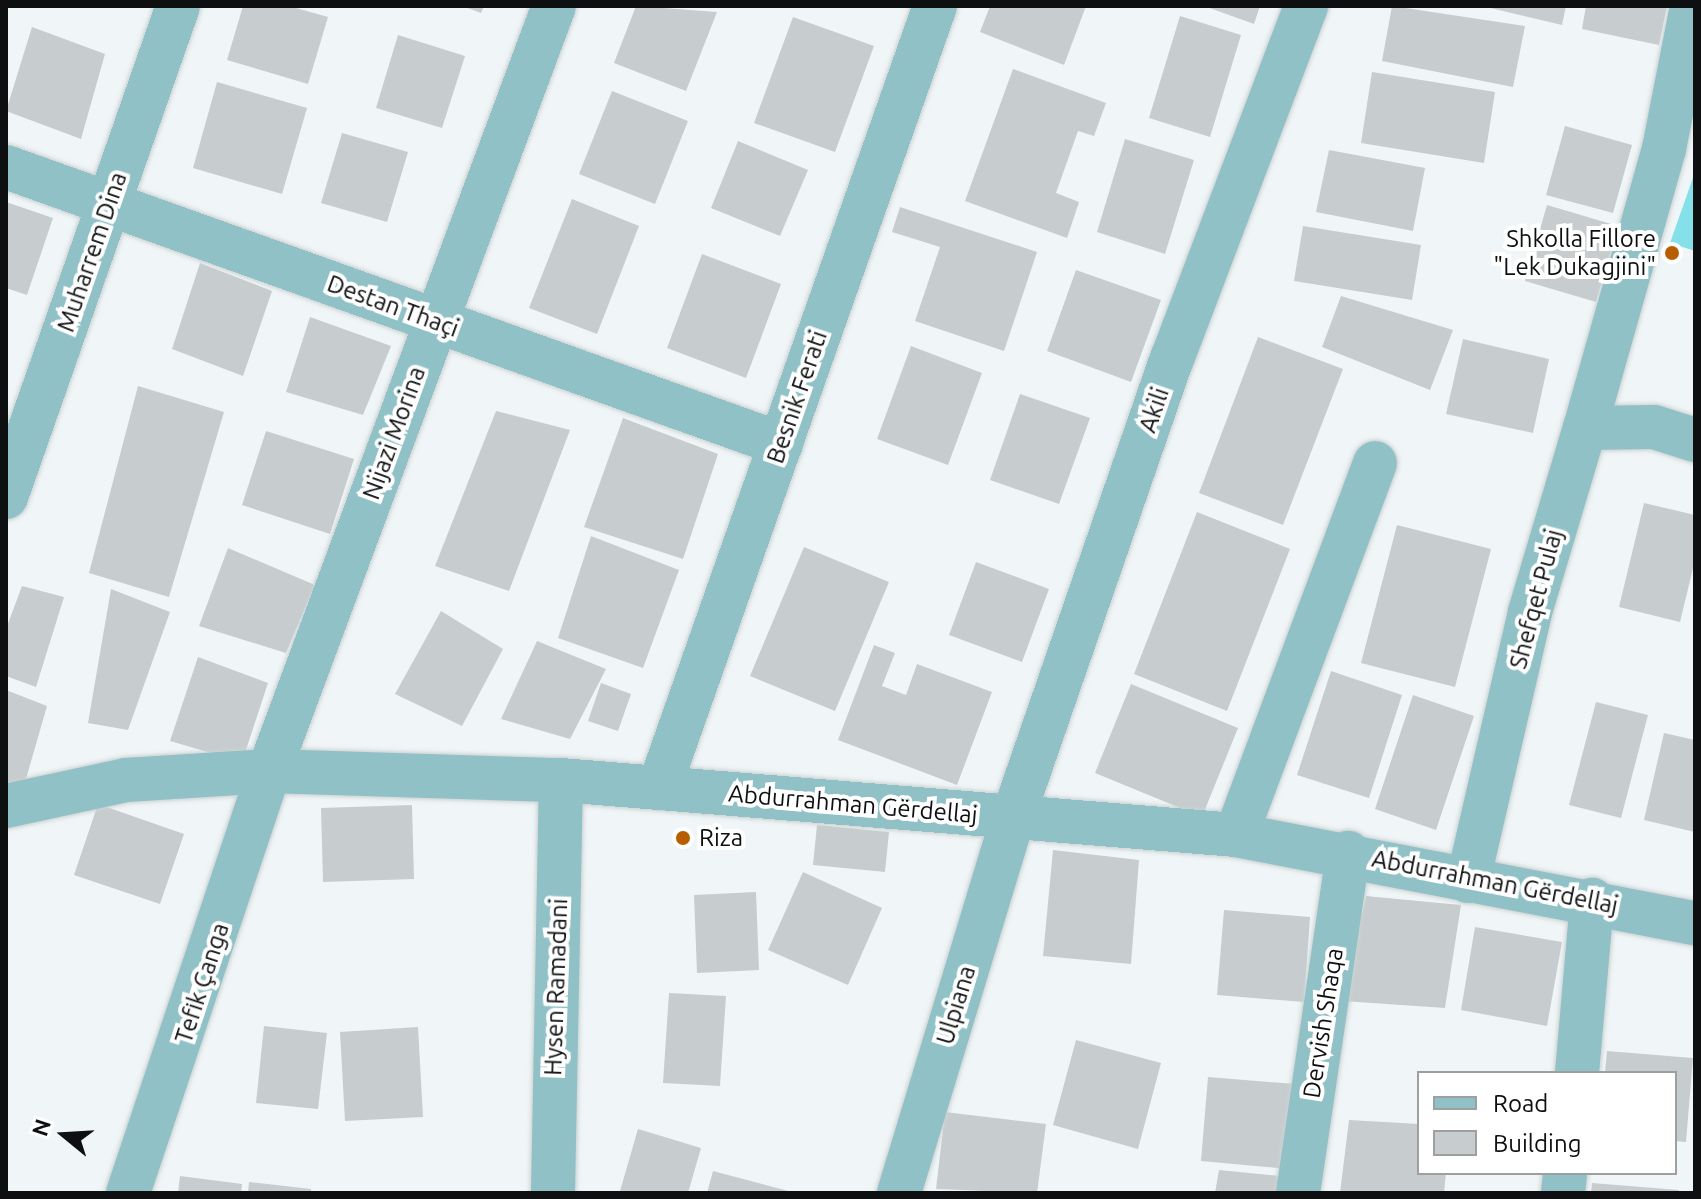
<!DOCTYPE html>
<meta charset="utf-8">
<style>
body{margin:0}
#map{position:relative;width:1701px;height:1199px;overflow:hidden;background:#f0f6f7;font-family:Ubuntu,sans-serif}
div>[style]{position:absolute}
.green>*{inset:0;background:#86e0ea}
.building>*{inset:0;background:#c7cdce}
.roads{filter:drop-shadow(0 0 2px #ccd1d2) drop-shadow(0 0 2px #ccd1d2)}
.minor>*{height:44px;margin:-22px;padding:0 22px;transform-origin:22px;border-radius:22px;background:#90c1c6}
.dots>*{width:22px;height:22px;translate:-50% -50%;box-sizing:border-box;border:4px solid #fff;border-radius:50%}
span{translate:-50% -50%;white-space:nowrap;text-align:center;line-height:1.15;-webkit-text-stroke:8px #fff;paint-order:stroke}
.poi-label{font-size:24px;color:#0d0f10}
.right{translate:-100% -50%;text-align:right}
.left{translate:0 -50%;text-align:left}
.street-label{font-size:24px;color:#0d0f10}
.frame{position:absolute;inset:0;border:8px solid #0d0f10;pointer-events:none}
.legend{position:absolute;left:1417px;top:1071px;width:260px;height:104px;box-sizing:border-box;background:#fff;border:2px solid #9e9f9f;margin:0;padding:10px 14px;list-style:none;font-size:24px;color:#0d0f10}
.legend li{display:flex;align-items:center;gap:16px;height:40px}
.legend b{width:40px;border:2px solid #9e9f9f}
.north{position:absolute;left:24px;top:1095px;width:80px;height:80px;-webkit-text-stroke:6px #fff;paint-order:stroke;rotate:288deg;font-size:22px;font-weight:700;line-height:32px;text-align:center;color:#0d0f10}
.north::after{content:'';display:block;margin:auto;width:28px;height:36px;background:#0d0f10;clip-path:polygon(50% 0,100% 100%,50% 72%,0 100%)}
</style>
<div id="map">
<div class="green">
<div style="clip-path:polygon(1695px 172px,1695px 251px,1670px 243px)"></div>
</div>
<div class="building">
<div style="clip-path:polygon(243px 6px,289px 6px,328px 17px,308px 84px,227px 60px)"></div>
<div style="clip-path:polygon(462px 6px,484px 6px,481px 13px)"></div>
<div style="clip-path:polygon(636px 6px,717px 12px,686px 91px,614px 63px)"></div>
<div style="clip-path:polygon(990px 6px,1086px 6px,1064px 65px,980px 32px)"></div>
<div style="clip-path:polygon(1204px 6px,1260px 6px,1254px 24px)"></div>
<div style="clip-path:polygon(1392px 6px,1525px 26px,1513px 87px,1382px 61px)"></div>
<div style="clip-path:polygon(1482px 6px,1566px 6px,1562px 25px)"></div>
<div style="clip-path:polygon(1586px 6px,1667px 6px,1659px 45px,1582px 29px)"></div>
<div style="clip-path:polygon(1180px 16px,1241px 35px,1210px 137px,1149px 118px)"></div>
<div style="clip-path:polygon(793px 17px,874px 46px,835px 152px,754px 123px)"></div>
<div style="clip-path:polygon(32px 27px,105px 54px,81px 139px,6px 111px)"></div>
<div style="clip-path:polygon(398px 35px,465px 56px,442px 128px,376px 108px)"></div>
<div style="clip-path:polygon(1013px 69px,1106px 103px,1094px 136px,1078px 131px,1056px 193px,1079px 202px,1067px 238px,965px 201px)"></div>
<div style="clip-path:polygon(1372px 72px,1495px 92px,1484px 163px,1361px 143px)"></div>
<div style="clip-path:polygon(217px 82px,307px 108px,282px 194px,193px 168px)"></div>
<div style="clip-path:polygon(612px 91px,688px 121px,655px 204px,579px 174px)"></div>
<div style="clip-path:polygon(1565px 126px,1632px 145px,1613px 213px,1546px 195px)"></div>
<div style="clip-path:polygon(342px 133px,408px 152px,387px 222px,321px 203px)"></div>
<div style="clip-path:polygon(1125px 139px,1194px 160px,1165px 254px,1097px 232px)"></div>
<div style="clip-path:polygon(738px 141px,808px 170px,780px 236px,711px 208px)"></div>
<div style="clip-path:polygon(1329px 150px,1425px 168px,1413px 231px,1316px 212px)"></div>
<div style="clip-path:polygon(572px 199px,639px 226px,597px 334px,529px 308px)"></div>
<div style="clip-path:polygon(6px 202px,53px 218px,27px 295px,6px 288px)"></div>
<div style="clip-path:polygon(1547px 205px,1618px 226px,1596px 302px,1525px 281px)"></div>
<div style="clip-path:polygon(900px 207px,1037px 252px,1004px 351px,915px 321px,940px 247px,892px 232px)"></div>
<div style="clip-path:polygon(1303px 226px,1421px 245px,1412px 300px,1294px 281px)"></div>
<div style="clip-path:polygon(702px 254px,781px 284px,746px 378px,667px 348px)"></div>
<div style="clip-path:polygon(200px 263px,272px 291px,243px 376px,172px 349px)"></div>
<div style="clip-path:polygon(1076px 270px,1161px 300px,1131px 382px,1047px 351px)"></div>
<div style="clip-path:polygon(1341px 296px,1453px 330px,1430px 390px,1322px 347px)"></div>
<div style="clip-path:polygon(310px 317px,391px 346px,363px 415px,286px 392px)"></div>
<div style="clip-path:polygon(1258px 337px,1343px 369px,1283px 525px,1199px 493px)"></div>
<div style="clip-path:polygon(1463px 339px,1549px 359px,1533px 433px,1446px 414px)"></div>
<div style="clip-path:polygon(911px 346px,982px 373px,948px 465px,877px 439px)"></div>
<div style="clip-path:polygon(138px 386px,224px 412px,169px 597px,89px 573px)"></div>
<div style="clip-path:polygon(1020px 394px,1090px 418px,1059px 504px,990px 480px)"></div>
<div style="clip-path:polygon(496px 411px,570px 430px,509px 591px,435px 566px)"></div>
<div style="clip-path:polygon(623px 418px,718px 454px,683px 559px,584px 527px)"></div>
<div style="clip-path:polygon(266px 431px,354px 459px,330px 534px,242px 505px)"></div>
<div style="clip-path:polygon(1644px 503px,1695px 515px,1695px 560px,1680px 622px,1619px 607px)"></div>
<div style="clip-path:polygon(1197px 512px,1290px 549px,1227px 711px,1134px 674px)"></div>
<div style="clip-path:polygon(1397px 525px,1491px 549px,1455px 687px,1361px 663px)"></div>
<div style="clip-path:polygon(591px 536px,679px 570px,643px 668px,558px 638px)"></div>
<div style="clip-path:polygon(804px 547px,889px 582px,835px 711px,750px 676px)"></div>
<div style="clip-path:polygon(228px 548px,315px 585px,286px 653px,199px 626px)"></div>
<div style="clip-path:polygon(976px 562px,1049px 589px,1022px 662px,949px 635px)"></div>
<div style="clip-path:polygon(22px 586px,64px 597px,36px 687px,6px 676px,6px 629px)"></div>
<div style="clip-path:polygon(111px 589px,170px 612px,128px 730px,88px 723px)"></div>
<div style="clip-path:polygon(441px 611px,503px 649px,462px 726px,395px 694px)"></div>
<div style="clip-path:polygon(537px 641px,606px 669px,570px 739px,501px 719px)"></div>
<div style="clip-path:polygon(874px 645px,895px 653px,882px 686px,906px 695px,917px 664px,992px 692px,957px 785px,838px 740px)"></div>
<div style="clip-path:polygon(198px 657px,268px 683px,242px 762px,170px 741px)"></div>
<div style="clip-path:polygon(1331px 671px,1402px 695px,1369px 798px,1297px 775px)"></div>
<div style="clip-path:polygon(601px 683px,631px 694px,618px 731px,588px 721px)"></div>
<div style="clip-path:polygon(1131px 684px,1238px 728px,1202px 817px,1095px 773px)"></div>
<div style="clip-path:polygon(6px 690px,47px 706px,26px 779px,6px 785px)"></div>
<div style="clip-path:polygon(1413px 695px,1474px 716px,1436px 830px,1375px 809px)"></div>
<div style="clip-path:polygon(1596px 702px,1648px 715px,1621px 818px,1569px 805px)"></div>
<div style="clip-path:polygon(1664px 733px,1695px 740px,1695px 832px,1644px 820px)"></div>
<div style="clip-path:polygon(98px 804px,184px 834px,160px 904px,74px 875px)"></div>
<div style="clip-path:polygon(412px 805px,414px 879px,323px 882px,321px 808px)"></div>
<div style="clip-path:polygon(817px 825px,889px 832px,885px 872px,813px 865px)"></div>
<div style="clip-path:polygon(1053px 850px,1139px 860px,1131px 964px,1043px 956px)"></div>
<div style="clip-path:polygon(803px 872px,882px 908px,848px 985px,768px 950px)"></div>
<div style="clip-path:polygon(756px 892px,759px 970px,697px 973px,694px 895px)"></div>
<div style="clip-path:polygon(1366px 896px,1461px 905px,1445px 1008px,1343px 1001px)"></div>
<div style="clip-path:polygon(1224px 910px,1310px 917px,1304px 1002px,1217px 995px)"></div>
<div style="clip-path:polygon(1475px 927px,1562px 942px,1547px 1026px,1461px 1010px)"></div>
<div style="clip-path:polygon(669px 993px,726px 996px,720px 1086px,663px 1083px)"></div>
<div style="clip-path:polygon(264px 1026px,327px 1033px,318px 1109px,256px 1103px)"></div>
<div style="clip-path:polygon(418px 1027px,423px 1117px,345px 1121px,340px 1032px)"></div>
<div style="clip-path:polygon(1076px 1040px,1161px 1063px,1138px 1149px,1053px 1125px)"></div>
<div style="clip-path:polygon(1607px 1051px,1693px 1058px,1686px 1142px,1675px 1141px,1675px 1073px,1605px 1073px)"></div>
<div style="clip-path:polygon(1208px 1077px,1295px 1084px,1288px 1169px,1201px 1161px)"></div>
<div style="clip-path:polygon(945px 1112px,1046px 1124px,1037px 1193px,936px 1189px)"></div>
<div style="clip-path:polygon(1349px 1120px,1419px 1124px,1419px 1173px,1446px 1173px,1444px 1193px,1340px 1193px)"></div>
<div style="clip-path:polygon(638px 1129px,701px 1148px,688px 1193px,620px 1191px)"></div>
<div style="clip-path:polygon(1219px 1170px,1281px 1176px,1279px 1193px,1215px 1193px)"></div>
<div style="clip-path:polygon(713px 1171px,792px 1192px,792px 1193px,707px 1193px)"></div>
<div style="clip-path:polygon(180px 1176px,242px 1184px,241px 1193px,178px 1193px)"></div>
<div style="clip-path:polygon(249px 1182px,311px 1189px,311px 1193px,248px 1193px)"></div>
<div style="clip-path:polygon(1592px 1183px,1679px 1190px,1679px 1193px,1591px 1193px)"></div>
</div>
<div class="roads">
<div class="minor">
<div style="left:6px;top:167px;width:823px;rotate:19.67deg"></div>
<div style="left:1585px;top:428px;width:290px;rotate:-74.2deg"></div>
<div style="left:1664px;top:149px;width:146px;rotate:-78.9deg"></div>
<div style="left:6px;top:497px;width:520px;rotate:-70.69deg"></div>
<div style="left:659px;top:788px;width:829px;rotate:-70.56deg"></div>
<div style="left:6px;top:806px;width:123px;rotate:-12.2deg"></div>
<div style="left:126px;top:780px;width:143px;rotate:-3.6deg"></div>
<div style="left:269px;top:771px;width:292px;rotate:1.8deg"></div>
<div style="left:561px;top:780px;width:677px;rotate:4.66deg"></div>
<div style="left:1236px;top:835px;width:467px;rotate:10.9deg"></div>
<div style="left:1236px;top:835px;width:397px;rotate:-69.5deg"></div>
<div style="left:1468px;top:881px;width:276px;rotate:-77deg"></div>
<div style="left:1530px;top:612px;width:192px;rotate:-73.4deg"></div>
<div style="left:1585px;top:428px;width:69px;rotate:-0.8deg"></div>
<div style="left:1654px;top:427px;width:43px;rotate:17.6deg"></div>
<div style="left:1577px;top:1073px;width:174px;rotate:-85deg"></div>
<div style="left:128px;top:1193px;width:445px;rotate:-71.5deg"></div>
<div style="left:269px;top:771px;width:816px;rotate:-69.57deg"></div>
<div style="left:553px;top:1193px;width:413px;rotate:-88.9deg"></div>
<div style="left:899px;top:1193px;width:393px;rotate:-73.1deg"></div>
<div style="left:1013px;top:817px;width:485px;rotate:-70.9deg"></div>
<div style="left:1172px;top:359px;width:378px;rotate:-69.2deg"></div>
<div style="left:1298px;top:1193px;width:344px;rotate:-81.6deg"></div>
<div style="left:1563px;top:1193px;width:20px;rotate:-84deg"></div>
</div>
</div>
<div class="dots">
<div style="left:1672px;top:253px;background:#b85d00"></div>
<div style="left:683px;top:838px;background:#b85d00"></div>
</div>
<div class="poi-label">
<span class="right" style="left:1656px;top:253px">Shkolla Fillore<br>"Lek Dukagjini"</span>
<span class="left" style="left:699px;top:838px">Riza</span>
</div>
<div class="street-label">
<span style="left:92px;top:252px;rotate:-71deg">Muharrem Dina</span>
<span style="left:393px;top:306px;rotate:20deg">Destan Thaçi</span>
<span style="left:797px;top:397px;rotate:-71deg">Besnik Ferati</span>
<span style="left:1154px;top:410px;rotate:-71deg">Akili</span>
<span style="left:394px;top:433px;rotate:-70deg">Nijazi Morina</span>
<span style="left:1536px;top:599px;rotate:-75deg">Shefqet Pulaj</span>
<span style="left:853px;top:804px;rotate:5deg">Abdurrahman Gërdellaj</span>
<span style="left:1495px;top:882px;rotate:11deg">Abdurrahman Gërdellaj</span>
<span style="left:202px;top:983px;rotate:-72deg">Tefik Çanga</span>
<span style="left:556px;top:987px;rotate:-88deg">Hysen Ramadani</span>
<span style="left:956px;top:1005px;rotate:-73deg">Ulpiana</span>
<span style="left:1323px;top:1023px;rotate:-81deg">Dervish Shaqa</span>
</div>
<div class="frame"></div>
<ul class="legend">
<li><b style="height:10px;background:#90c1c6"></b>Road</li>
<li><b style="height:22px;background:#c7cdce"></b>Building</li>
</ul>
<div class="north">N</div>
</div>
